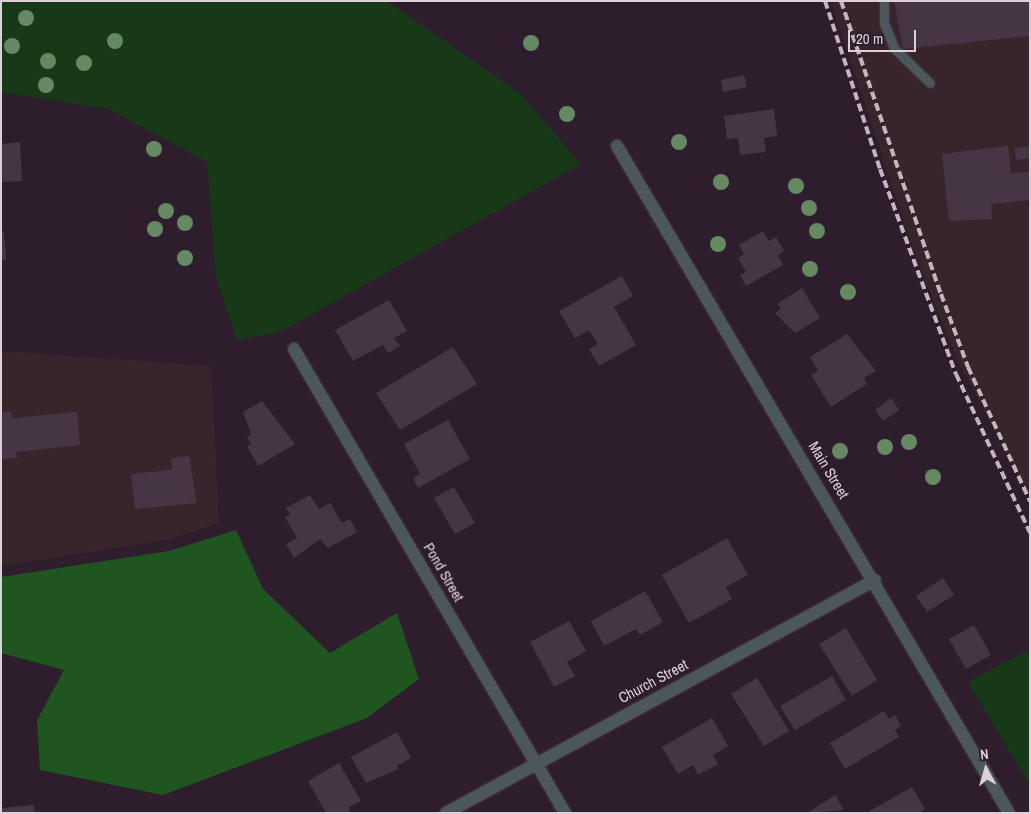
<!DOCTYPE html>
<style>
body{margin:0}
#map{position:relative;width:1031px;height:814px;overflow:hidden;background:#2e1e2d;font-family:"Archivo Narrow",sans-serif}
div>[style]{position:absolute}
.commercial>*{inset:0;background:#38252b}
.green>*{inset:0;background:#183917}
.forest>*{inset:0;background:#1f561f}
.building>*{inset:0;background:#463545}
.roads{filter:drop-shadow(0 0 1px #4a3b49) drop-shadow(0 0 1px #4a3b49)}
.service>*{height:9px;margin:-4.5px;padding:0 4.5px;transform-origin:4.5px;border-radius:4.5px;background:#4c575c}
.minor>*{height:12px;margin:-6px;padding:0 6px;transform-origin:6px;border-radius:6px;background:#4c575c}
.rail>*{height:4px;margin-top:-2px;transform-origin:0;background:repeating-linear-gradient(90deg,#c1b5c0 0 8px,transparent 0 12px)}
.trees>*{width:16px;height:16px;margin:-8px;border-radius:50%;background:#668964}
span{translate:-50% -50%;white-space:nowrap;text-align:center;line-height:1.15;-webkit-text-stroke:4px #2e1e2d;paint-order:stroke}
.street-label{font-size:15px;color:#dcd1db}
.frame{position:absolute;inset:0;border:2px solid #dcd1db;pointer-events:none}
.north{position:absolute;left:961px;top:744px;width:50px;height:50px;-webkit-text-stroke:4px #2e1e2d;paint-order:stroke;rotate:354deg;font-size:14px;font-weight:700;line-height:20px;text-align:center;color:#dcd1db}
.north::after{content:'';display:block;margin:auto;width:18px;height:22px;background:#dcd1db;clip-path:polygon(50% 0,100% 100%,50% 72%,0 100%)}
.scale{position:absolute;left:848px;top:30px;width:68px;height:22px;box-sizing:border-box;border:2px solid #dcd1db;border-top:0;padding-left:6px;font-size:15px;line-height:18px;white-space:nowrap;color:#dcd1db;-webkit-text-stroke:4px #2e1e2d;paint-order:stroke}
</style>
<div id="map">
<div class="commercial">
<div style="clip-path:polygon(831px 1px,1030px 1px,1030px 497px,956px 357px,912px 247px)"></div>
<div style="clip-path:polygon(1px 351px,211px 366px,219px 523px,166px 540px,1px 566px)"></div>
</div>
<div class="green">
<div style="clip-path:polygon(1px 1px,387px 1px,521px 94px,581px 164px,280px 332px,237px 340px,216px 277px,207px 162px,109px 109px,1px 92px)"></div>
<div style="clip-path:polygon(1026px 651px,1030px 657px,1030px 785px,968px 682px)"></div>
</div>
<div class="forest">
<div style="clip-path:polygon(236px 530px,263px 589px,330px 653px,397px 613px,419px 679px,367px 718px,163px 795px,40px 770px,37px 720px,64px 670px,1px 653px,1px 577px,169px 551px)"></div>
</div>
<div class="building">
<div style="clip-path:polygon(894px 1px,1030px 1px,1030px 36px,903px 49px)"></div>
<div style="clip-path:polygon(744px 75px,747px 87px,723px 92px,721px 80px)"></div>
<div style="clip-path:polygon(774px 109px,777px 136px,764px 138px,766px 152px,740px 155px,738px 138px,727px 139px,724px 116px)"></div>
<div style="clip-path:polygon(20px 142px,22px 181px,1px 182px,1px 144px)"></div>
<div style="clip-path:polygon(1008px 146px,1011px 173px,1030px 172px,1030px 200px,991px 204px,992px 219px,949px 221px,942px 154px)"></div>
<div style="clip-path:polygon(1030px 146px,1030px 158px,1016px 160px,1015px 148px)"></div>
<div style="clip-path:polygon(1px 231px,4px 231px,6px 260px,1px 260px)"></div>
<div style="clip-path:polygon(763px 231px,769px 241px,776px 237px,784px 251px,778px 255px,783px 265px,746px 286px,740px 275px,746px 272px,738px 258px,744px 254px,739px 245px)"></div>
<div style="clip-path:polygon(622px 276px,633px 296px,614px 307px,636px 345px,599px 366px,589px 349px,598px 344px,589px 330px,575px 338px,559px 311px)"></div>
<div style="clip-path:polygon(802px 288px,820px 318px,795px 333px,775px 313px,781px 309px,777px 304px)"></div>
<div style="clip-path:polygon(389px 300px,407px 331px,394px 338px,400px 346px,388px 353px,383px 345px,353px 361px,335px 330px)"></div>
<div style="clip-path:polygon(847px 334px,876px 371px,864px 378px,867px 384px,831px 407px,811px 375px,818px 371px,810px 357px)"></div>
<div style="clip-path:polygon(453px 347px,477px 384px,400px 430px,376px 393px)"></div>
<div style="clip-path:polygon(891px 398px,899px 410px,883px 421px,875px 410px)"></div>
<div style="clip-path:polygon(262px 401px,295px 444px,258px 466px,247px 446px,251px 444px,247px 437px,251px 434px,243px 412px)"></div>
<div style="clip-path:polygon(11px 411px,12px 418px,77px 412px,80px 445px,16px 452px,17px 458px,1px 459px,1px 412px)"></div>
<div style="clip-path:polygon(448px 420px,470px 459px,418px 488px,413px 478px,420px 474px,404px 444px)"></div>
<div style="clip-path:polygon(189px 456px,197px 503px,135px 509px,131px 474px,172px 470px,171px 458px)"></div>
<div style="clip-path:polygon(454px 487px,475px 523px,455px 534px,434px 498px)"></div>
<div style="clip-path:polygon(310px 495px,319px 509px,330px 503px,342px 523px,350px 519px,357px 532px,328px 548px,320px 539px,294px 558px,286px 544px,297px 538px,285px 517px,290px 514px,286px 508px)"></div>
<div style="clip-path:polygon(727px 538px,748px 575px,726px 587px,732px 599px,689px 623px,662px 575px)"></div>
<div style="clip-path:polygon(943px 578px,954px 595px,927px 612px,916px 596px)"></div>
<div style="clip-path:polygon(645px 591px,663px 622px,640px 635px,636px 629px,604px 646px,591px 621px)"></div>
<div style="clip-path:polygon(569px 621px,586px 651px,567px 662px,575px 676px,554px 687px,530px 642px)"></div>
<div style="clip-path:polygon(974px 625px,991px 655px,966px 669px,949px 639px)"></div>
<div style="clip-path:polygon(846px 628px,877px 680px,852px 696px,819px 644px)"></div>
<div style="clip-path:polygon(832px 676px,846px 700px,795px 730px,780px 706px)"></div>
<div style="clip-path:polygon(757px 678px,789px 731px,764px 746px,731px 694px)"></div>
<div style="clip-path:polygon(884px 711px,889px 719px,895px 715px,901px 726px,895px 730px,899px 737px,845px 769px,830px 743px)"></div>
<div style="clip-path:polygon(712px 718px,728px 746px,713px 755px,718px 764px,698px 775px,693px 765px,678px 774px,662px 747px)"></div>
<div style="clip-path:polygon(397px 732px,411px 758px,397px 766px,398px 769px,366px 783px,351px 757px)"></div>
<div style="clip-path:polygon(339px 763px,361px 801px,349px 807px,350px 813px,326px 813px,308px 781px)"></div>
<div style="clip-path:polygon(912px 787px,925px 809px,919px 813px,866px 813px)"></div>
<div style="clip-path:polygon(835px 795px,844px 810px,807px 813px)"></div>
<div style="clip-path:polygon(34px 805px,35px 813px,1px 813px,1px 808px)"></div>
</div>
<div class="roads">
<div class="service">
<div style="left:884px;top:1px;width:22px;rotate:90deg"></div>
<div style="left:884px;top:23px;width:27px;rotate:68deg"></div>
<div style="left:894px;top:48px;width:50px;rotate:44.2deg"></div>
</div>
<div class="minor">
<div style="left:617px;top:146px;width:774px;rotate:59.56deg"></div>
<div style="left:294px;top:349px;width:537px;rotate:59.71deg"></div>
<div style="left:446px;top:813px;width:488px;rotate:-28.5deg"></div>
</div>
</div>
<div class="rail">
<div style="left:825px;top:1px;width:177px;rotate:71.9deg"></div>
<div style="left:880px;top:169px;width:219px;rotate:69.7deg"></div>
<div style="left:956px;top:374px;width:175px;rotate:65deg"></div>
<div style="left:841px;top:1px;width:310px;rotate:71.2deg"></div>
<div style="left:941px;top:294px;width:78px;rotate:69.7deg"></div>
<div style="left:968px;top:367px;width:148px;rotate:65.2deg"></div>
</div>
<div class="trees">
<div style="left:26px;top:18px"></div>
<div style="left:115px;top:41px"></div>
<div style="left:531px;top:43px"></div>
<div style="left:12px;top:46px"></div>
<div style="left:48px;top:61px"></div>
<div style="left:84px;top:63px"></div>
<div style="left:46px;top:85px"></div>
<div style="left:567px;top:114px"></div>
<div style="left:679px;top:142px"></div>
<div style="left:154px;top:149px"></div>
<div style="left:721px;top:182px"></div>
<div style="left:796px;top:186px"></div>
<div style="left:809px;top:208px"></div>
<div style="left:166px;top:211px"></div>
<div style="left:185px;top:223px"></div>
<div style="left:155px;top:229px"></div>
<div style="left:817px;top:231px"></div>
<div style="left:718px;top:244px"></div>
<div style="left:185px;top:258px"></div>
<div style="left:810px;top:269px"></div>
<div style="left:848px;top:292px"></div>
<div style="left:909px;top:442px"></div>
<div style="left:885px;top:447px"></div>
<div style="left:840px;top:451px"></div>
<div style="left:933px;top:477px"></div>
</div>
<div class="street-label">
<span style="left:829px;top:470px;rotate:59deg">Main Street</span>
<span style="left:444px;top:572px;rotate:60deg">Pond Street</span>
<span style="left:653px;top:681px;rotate:-28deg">Church Street</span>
</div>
<div class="frame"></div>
<div class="north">N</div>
<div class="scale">20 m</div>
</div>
